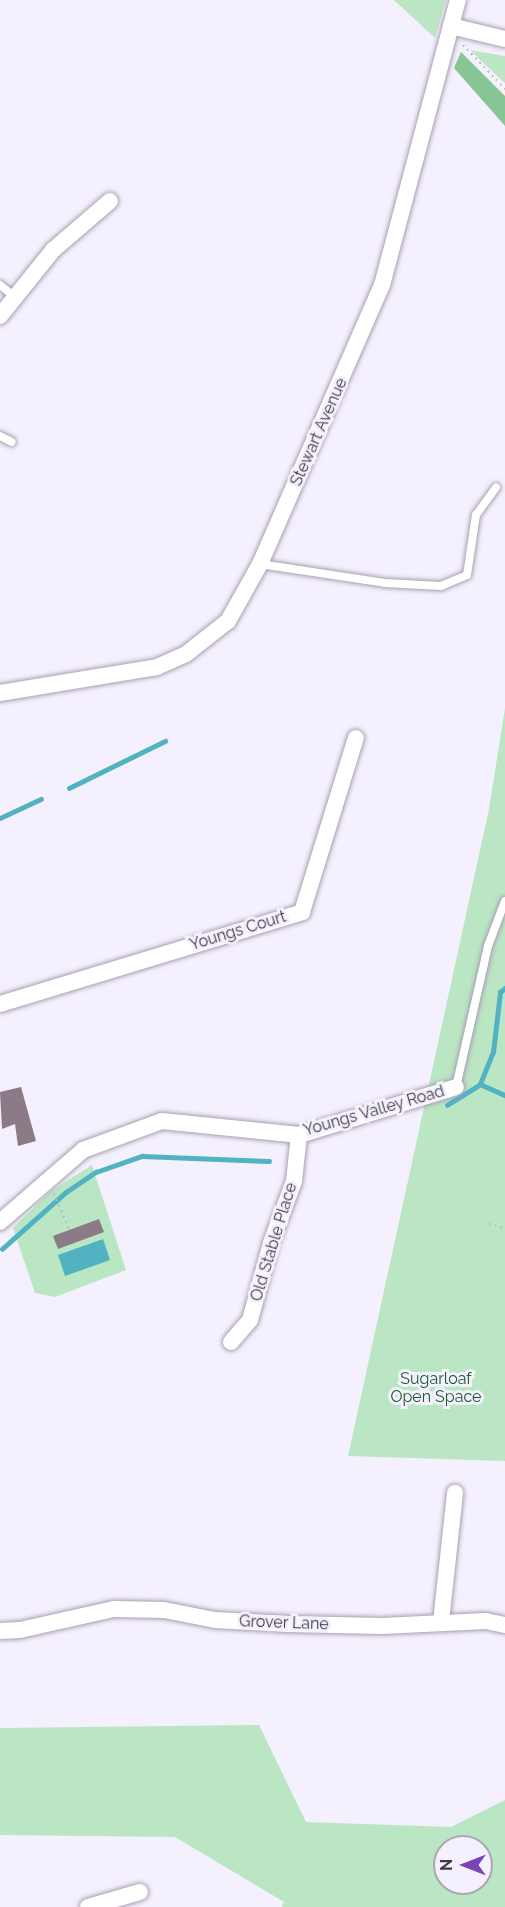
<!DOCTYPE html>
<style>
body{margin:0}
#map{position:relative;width:505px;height:1907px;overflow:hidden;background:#f5f0fd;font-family:Raleway,sans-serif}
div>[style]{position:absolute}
.green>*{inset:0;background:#bbe6c3}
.forest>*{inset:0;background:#88c595}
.water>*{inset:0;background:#51b2c2}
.stream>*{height:4.5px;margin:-2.25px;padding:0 2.25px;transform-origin:2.25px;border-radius:2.25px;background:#51b2c2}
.building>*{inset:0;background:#8c7a86}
.path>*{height:2px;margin-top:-1px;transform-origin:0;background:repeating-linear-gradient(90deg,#bab5c1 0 1.5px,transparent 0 6px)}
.roads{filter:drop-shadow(0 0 2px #a8a0b3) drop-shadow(0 0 2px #a8a0b3)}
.service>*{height:8px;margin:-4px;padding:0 4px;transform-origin:4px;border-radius:4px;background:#fff}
.minor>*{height:16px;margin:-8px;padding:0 8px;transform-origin:8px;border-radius:8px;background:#fff}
span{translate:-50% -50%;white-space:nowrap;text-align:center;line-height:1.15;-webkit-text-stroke:6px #f5f0fd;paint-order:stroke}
.street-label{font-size:16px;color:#3d3941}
.park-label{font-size:16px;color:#195c2f}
.north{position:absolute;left:433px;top:1835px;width:60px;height:60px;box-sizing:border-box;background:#f5f0fd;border:2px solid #aba7b2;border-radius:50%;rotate:270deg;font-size:16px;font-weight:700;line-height:24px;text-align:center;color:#3d3941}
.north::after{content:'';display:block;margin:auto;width:21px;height:27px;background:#7c42b8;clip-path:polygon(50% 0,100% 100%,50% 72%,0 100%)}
</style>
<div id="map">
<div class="green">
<div style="clip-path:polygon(394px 0,446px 0,435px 38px)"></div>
<div style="clip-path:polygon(470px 50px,505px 56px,505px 83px,494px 73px)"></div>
<div style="clip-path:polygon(505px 708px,505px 1461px,348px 1456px,489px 809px)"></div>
<div style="clip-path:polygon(92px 1165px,126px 1270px,55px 1297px,35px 1293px,13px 1228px,51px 1191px)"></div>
<div style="clip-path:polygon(evenodd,259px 1725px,306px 1822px,451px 1827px,505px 1800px,505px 1907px,282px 1907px,284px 1902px,175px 1837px,0 1835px,0 1728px,259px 1725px,445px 1847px,481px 1847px,481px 1883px,445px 1883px,445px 1847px)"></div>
</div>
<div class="forest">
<div style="clip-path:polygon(461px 52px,505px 96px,505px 126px,454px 68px)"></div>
</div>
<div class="water">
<div style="clip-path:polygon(103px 1239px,110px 1260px,65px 1276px,58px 1255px)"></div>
</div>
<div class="stream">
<div style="left:69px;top:788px;width:107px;rotate:-26.1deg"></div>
<div style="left:0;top:818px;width:45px;rotate:-24.9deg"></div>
<div style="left:480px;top:1084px;width:35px;rotate:-68deg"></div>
<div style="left:493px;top:1052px;width:60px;rotate:-83.3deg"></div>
<div style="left:500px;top:992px;width:6px;rotate:-39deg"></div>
<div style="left:447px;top:1105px;width:39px;rotate:-32deg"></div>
<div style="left:480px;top:1084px;width:27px;rotate:24deg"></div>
<div style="left:2px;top:1249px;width:86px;rotate:-41.7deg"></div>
<div style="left:66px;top:1192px;width:36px;rotate:-34deg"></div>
<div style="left:96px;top:1172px;width:49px;rotate:-19.2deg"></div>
<div style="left:142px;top:1156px;width:127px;rotate:2.3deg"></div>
</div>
<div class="building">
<div style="clip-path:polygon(21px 1087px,36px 1141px,18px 1146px,15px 1124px,2px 1129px,0 1092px)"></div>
<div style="clip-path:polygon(99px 1219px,104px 1232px,58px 1249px,53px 1236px)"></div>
</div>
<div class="path">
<div style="left:463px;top:45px;width:61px;rotate:46.3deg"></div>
<div style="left:54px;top:1194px;width:39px;rotate:67deg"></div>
<div style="left:489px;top:1224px;width:16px;rotate:14deg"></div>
</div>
<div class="roads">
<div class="service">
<div style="left:0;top:285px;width:19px;rotate:39deg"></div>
<div style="left:0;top:436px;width:13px;rotate:27deg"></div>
<div style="left:260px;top:564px;width:126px;rotate:8.6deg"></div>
<div style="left:385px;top:583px;width:56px;rotate:3.1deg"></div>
<div style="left:441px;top:586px;width:28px;rotate:-23deg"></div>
<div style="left:467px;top:575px;width:61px;rotate:-81.5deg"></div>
<div style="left:476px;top:515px;width:34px;rotate:-54deg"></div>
<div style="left:456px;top:1087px;width:145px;rotate:-77.2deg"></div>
<div style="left:488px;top:946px;width:48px;rotate:-69.3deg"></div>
</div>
<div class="minor">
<div style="left:451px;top:26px;width:56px;rotate:13.5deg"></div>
<div style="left:0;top:316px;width:85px;rotate:-51.2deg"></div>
<div style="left:53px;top:250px;width:75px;rotate:-40.7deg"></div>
<div style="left:0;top:693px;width:159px;rotate:-9.4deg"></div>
<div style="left:157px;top:667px;width:32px;rotate:-24deg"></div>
<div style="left:186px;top:654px;width:53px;rotate:-38.2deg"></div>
<div style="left:228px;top:621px;width:65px;rotate:-60.7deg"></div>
<div style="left:260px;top:564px;width:305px;rotate:-66.4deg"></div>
<div style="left:382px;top:285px;width:295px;rotate:-75.1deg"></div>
<div style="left:0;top:1004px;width:316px;rotate:-16.9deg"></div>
<div style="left:302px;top:912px;width:182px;rotate:-72.8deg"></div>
<div style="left:0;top:1222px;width:110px;rotate:-40.9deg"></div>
<div style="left:83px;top:1150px;width:84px;rotate:-20.2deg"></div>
<div style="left:162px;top:1121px;width:138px;rotate:5.8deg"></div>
<div style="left:299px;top:1135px;width:164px;rotate:-17deg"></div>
<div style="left:231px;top:1342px;width:29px;rotate:-49deg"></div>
<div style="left:250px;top:1320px;width:80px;rotate:-74.7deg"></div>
<div style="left:271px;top:1243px;width:66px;rotate:-69.6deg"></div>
<div style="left:294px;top:1181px;width:46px;rotate:-83.8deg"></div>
<div style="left:441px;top:1622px;width:130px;rotate:-83.8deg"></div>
<div style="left:0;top:1631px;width:20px;rotate:-3deg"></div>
<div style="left:20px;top:1630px;width:96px;rotate:-12.6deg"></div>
<div style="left:114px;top:1609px;width:50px;rotate:1.1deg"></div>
<div style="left:164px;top:1610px;width:52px;rotate:11.1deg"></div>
<div style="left:215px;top:1620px;width:73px;rotate:3.1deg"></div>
<div style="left:288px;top:1624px;width:94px;rotate:1.2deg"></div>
<div style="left:382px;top:1626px;width:104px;rotate:-2.8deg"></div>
<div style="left:486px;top:1621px;width:19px;rotate:12deg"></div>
<div style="left:88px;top:1907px;width:54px;rotate:-16.1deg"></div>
</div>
</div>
<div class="street-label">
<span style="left:319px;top:432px;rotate:-66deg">Stewart Avenue</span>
<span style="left:238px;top:931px;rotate:-17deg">Youngs Court</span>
<span style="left:374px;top:1111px;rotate:-16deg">Youngs Valley Road</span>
<span style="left:274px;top:1242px;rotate:-73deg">Old Stable Place</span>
<span style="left:284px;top:1623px;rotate:2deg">Grover Lane</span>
</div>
<div class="park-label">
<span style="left:436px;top:1388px">Sugarloaf<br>Open Space</span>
</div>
<div class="north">N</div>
</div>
